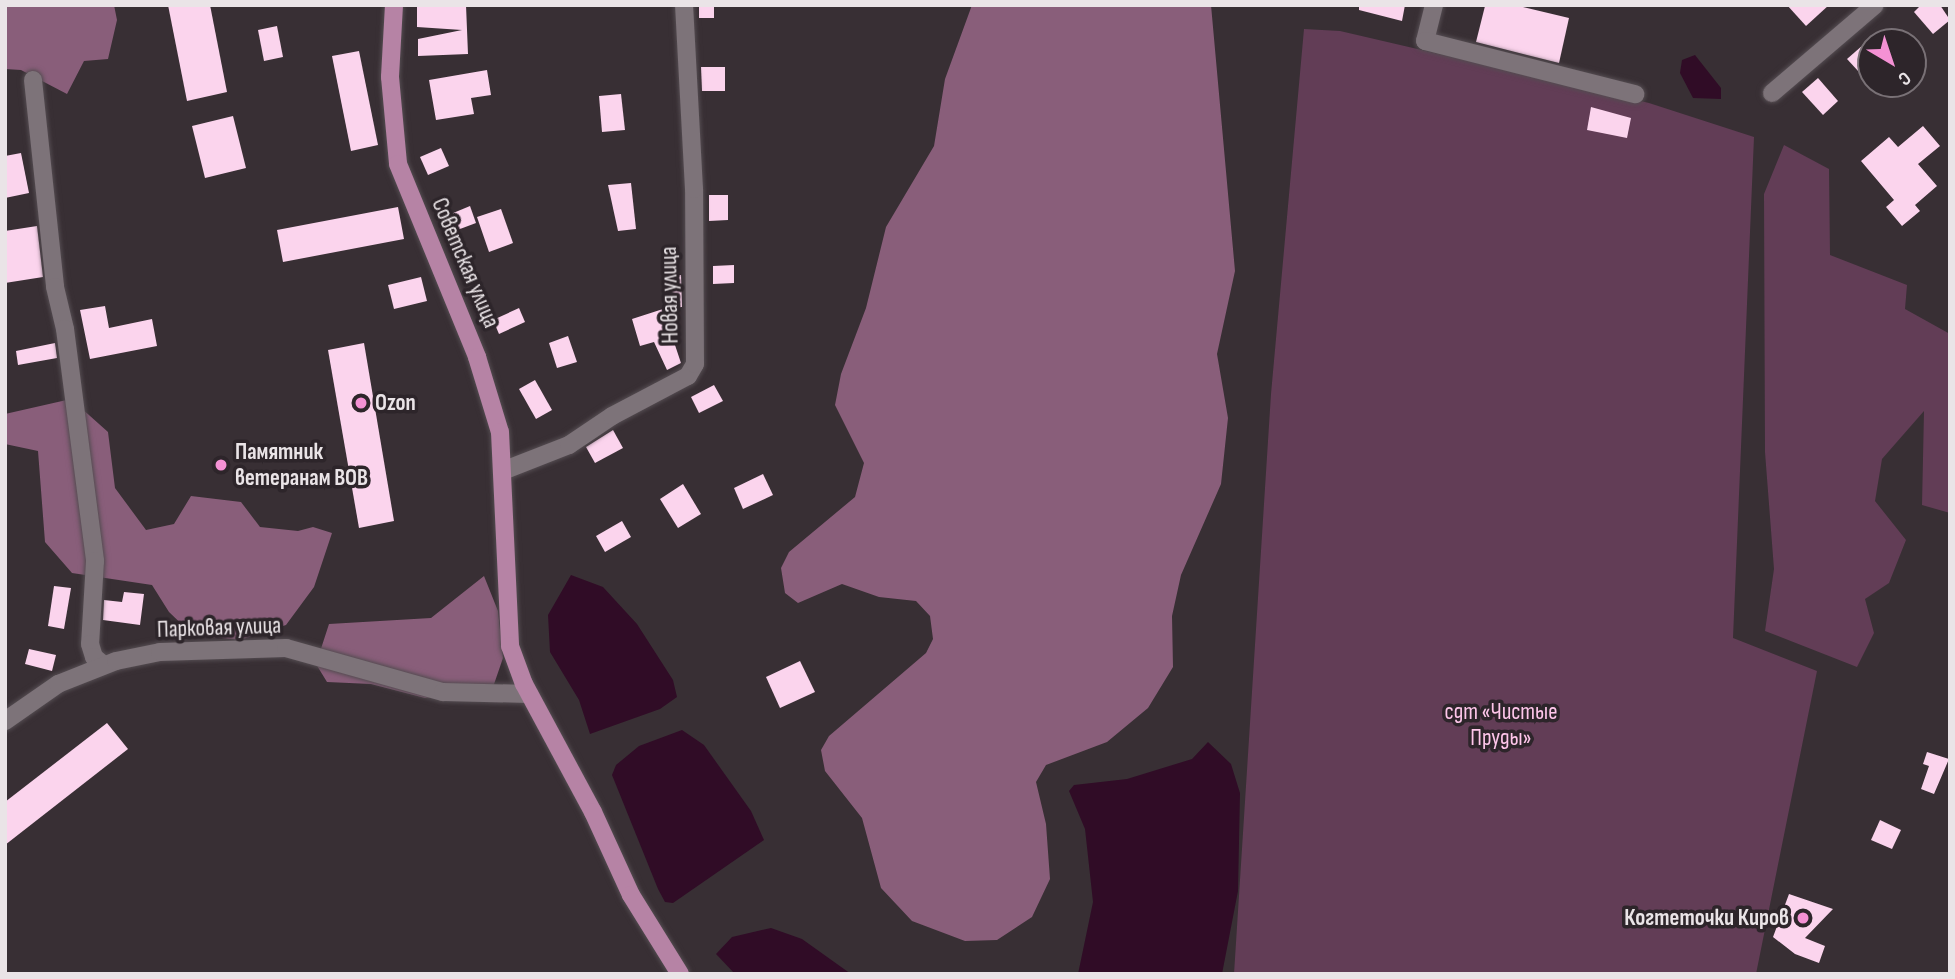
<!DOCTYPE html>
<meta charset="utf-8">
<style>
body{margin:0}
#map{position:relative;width:1955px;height:979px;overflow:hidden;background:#382f34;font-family:"Sofia Sans Condensed",sans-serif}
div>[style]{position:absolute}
.green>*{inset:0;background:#623d56}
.forest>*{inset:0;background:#895e7a}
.water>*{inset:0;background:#300c26}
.building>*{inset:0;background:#fbd4ed}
.roads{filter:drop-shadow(0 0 2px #544c51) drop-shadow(0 0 2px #544c51)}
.minor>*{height:18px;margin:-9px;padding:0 9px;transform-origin:9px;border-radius:9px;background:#7d7379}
.major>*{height:18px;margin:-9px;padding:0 9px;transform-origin:9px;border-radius:9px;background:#b683a5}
.dots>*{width:19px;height:19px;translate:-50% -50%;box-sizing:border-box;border:4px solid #2d252a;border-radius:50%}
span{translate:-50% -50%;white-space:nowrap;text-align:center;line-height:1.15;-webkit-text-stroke:7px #2d252a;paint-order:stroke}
.street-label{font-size:23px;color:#eae4e7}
.poi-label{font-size:23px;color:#eae4e7;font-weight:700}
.left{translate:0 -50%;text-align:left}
.right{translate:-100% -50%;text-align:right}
.park-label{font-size:23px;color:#fec6ea}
.frame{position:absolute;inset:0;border:7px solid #eae4e7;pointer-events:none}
.north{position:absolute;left:1857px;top:28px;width:70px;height:70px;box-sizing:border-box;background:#2d252a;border:2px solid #797176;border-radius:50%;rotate:141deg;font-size:19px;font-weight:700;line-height:28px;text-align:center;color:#eae4e7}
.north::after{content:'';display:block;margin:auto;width:24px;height:32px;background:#f491d4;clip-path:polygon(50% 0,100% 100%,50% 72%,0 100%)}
</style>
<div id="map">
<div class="green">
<div style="clip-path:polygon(1304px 29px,1340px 31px,1649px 103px,1754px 137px,1733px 638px,1817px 671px,1756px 974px,1234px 974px,1271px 394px)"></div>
<div style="clip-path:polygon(1784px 145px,1829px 169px,1830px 255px,1907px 285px,1905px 309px,1950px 334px,1950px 513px,1922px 505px,1924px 411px,1882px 459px,1875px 501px,1906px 540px,1889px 583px,1865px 599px,1874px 633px,1857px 667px,1765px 631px,1774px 569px,1765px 452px,1764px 194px)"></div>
</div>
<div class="forest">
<div style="clip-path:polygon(5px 5px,114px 5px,117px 20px,108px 59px,84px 61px,67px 94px,21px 70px,5px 69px)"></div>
<div style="clip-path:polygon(972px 5px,1211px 5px,1235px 271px,1217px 354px,1228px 418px,1221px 484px,1181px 575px,1172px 616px,1173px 667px,1148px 708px,1107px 742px,1046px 765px,1036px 782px,1046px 824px,1050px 879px,1032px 917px,997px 940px,965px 941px,912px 921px,881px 888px,862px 818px,825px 771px,821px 750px,829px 736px,926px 653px,933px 639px,930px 616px,916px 601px,879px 597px,842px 584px,798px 603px,785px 593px,781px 568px,789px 552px,855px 497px,864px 463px,835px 405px,841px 374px,866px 308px,886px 227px,934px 146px,945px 79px)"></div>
<div style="clip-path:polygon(71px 399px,108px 432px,115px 488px,146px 530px,174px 524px,191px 496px,241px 502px,260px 527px,298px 531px,313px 527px,332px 533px,314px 587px,286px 625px,240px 640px,193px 635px,169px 612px,152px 585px,72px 573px,45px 542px,38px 451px,5px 444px,5px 414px)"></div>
<div style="clip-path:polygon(484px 576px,498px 611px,503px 658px,492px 690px,425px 698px,371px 684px,327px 682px,316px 664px,329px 624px,431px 618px)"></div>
</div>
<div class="water">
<div style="clip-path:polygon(1695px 55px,1721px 88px,1721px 99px,1693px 98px,1680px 73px,1682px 60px)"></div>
<div style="clip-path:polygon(571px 575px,603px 587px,637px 624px,673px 680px,677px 697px,660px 709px,590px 734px,579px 700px,550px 652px,548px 615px)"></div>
<div style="clip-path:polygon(682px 730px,704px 745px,751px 811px,764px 840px,673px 903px,665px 902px,658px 889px,612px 775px,616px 765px,639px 746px)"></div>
<div style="clip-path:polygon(1208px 742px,1231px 764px,1240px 793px,1238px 891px,1222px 974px,1078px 974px,1093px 902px,1085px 829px,1069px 791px,1074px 785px,1127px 779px,1192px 759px)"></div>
<div style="clip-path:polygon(771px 928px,802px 939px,851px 974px,735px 974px,716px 954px,732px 937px)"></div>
</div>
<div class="building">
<div style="clip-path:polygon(168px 5px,210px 5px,227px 92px,187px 101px)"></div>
<div style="clip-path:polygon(417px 5px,466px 5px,468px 54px,418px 56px,418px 39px,462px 30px,417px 27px)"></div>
<div style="clip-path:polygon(699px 5px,714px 5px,714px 18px,699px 18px)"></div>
<div style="clip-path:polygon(1359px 5px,1405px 5px,1402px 21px,1359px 10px)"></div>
<div style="clip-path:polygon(1493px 5px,1515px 5px,1569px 18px,1559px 63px,1476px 42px,1485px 6px)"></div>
<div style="clip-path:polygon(1787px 5px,1829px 5px,1806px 26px)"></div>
<div style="clip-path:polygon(1921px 5px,1940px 5px,1950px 20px,1933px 34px,1914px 12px)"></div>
<div style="clip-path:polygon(277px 26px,283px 57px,264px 61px,258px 30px)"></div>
<div style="clip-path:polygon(1871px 38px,1871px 85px,1847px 59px)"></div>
<div style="clip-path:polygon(359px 51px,378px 145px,351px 151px,332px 56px)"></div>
<div style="clip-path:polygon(701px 67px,725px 67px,725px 91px,702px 91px)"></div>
<div style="clip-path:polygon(487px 70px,491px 95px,471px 98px,474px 114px,436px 120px,429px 80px)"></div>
<div style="clip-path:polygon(1818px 78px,1838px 101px,1823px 115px,1802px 92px)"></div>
<div style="clip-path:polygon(621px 94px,625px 130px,602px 132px,599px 96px)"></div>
<div style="clip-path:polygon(1591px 107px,1631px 118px,1627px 138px,1587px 130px)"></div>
<div style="clip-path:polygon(233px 116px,246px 168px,205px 178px,192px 126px)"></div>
<div style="clip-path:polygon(1923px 126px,1940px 146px,1918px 164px,1937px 186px,1915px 205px,1920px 211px,1902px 226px,1886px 207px,1894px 200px,1861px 161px,1889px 137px,1898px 147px)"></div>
<div style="clip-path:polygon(441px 148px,449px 166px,428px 175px,420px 157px)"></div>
<div style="clip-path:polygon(21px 153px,29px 193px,5px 198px,5px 156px)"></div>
<div style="clip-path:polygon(631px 183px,636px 229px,618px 231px,608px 185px)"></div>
<div style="clip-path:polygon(709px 195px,728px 195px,728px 220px,709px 221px)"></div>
<div style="clip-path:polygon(470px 206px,476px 223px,452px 232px,446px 216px)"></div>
<div style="clip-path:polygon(398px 207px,404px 239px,283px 262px,277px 230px)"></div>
<div style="clip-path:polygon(501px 209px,513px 243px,489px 252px,477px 217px)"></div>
<div style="clip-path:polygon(37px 226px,43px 277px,5px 283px,5px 231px)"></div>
<div style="clip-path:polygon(734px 265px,734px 283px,713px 284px,713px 266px)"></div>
<div style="clip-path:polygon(663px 275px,681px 275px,682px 307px,665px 308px)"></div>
<div style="clip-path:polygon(421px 277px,427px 301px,394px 309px,388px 285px)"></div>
<div style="clip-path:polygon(105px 306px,109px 328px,152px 319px,157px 346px,90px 359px,80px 310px)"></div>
<div style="clip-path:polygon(519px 308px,525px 322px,499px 334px,493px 320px)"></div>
<div style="clip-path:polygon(663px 309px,681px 363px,667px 370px,654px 342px,640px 346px,632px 319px)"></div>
<div style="clip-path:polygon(568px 336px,577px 362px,557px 368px,549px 343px)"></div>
<div style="clip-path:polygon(55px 343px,57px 358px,18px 365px,16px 351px)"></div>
<div style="clip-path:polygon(364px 343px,394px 521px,359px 528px,328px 350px)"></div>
<div style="clip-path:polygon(535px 380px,552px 410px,536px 419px,519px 389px)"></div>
<div style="clip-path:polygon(714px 385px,723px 401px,699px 413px,691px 397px)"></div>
<div style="clip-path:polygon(613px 430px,623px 448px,595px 463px,586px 447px)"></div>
<div style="clip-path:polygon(763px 474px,773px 495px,743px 509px,734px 488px)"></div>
<div style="clip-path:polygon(683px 484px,701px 514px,678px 528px,660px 499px)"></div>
<div style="clip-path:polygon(622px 521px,631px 537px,605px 552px,596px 536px)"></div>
<div style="clip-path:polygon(54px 586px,71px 588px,64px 629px,48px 626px)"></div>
<div style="clip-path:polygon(124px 592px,144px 594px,140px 625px,103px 620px,104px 600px,122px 602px)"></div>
<div style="clip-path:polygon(29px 649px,56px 655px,52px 671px,25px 664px)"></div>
<div style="clip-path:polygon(800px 661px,815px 692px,780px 708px,766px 677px)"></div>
<div style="clip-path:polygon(107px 723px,128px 749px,5px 845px,5px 802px)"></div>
<div style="clip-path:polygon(1927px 752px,1949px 759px,1934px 794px,1921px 789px,1929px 766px,1923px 764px)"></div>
<div style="clip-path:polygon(1880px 820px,1901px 830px,1892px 849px,1871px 840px)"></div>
<div style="clip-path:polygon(1789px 894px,1833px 909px,1805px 938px,1825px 946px,1819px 963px,1795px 954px,1773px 937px)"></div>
</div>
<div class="roads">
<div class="minor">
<div style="left:1434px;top:5px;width:37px;rotate:104deg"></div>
<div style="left:1425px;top:41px;width:217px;rotate:14.2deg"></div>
<div style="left:33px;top:80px;width:208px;rotate:83.9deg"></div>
<div style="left:55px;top:287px;width:43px;rotate:76.6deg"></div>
<div style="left:65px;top:329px;width:234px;rotate:82.6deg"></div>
<div style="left:95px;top:561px;width:83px;rotate:93.4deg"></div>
<div style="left:90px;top:644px;width:14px;rotate:73deg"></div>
<div style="left:94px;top:657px;width:13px;rotate:39deg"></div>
<div style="left:1772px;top:93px;width:135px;rotate:-40.5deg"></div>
<div style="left:505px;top:470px;width:69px;rotate:-21.3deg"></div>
<div style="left:569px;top:445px;width:52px;rotate:-34deg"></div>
<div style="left:612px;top:416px;width:86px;rotate:-27.8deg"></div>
<div style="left:688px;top:376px;width:14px;rotate:-60deg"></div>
<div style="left:695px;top:364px;width:175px;rotate:-90.3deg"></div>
<div style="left:694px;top:189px;width:184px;rotate:-93.1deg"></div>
<div style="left:5px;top:721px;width:65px;rotate:-34.9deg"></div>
<div style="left:58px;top:684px;width:62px;rotate:-21.6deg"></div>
<div style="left:116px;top:661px;width:45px;rotate:-11.6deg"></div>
<div style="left:160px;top:652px;width:126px;rotate:-1.8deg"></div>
<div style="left:286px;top:648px;width:163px;rotate:15.7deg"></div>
<div style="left:443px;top:692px;width:86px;rotate:1.3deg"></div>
</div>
<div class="major">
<div style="left:394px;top:5px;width:72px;rotate:93.2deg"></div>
<div style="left:390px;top:77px;width:87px;rotate:84.7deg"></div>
<div style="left:398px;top:164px;width:209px;rotate:67.7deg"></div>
<div style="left:477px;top:357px;width:78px;rotate:73deg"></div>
<div style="left:500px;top:432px;width:214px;rotate:87.3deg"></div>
<div style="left:510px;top:646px;width:40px;rotate:69.8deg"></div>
<div style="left:524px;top:684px;width:145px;rotate:61.7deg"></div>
<div style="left:593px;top:812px;width:91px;rotate:65.4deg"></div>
<div style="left:631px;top:895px;width:93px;rotate:58.2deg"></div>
</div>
</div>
<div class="dots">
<div style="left:361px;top:403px;background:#f491d4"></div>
<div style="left:221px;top:465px;background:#f491d4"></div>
<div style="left:1803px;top:918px;background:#f491d4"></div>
</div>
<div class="street-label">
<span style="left:465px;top:263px;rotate:67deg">Советская улица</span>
<span style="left:670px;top:295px;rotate:-91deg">Новая улица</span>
<span style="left:219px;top:628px;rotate:-2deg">Парковая улица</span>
</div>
<div class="poi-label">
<span class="left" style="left:375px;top:403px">Ozon</span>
<span class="left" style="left:235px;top:465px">Памятник<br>ветеранам ВОВ</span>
<span class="right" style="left:1789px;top:918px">Когтеточки Киров</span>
</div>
<div class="park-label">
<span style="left:1501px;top:725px">сдт «Чистые<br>Пруды»</span>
</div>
<div class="frame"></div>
<div class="north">С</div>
</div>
